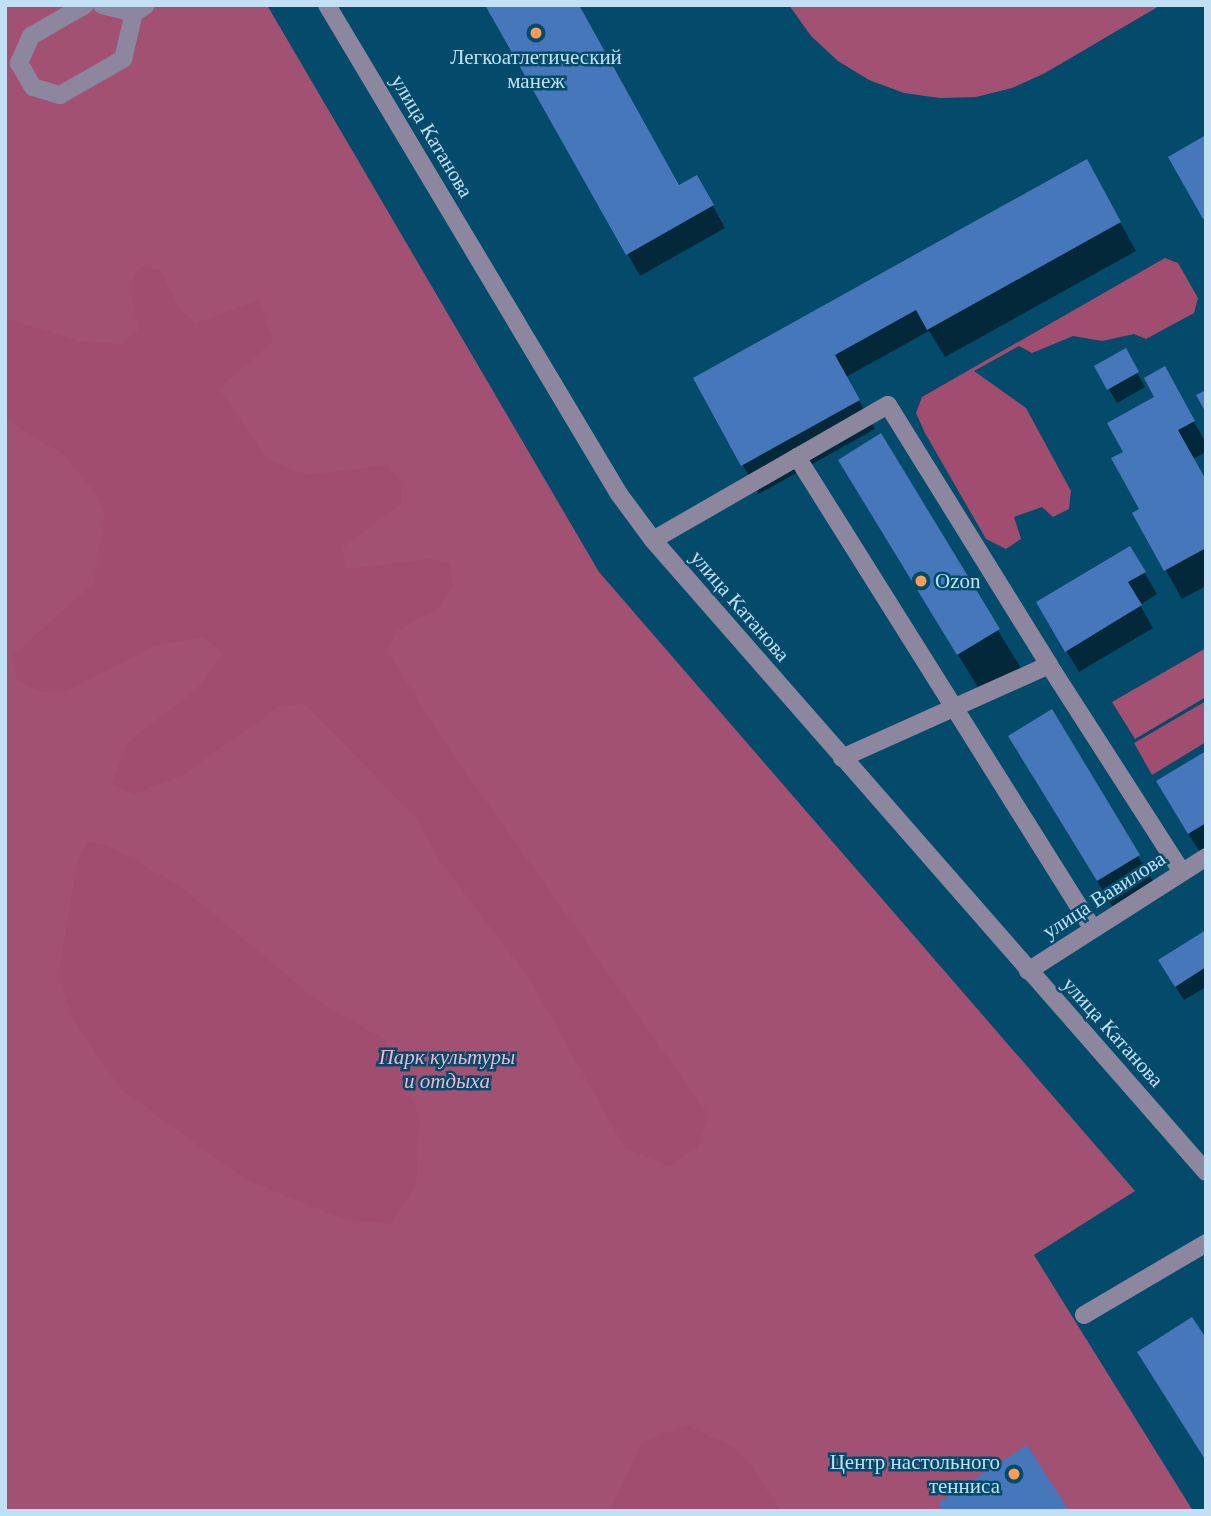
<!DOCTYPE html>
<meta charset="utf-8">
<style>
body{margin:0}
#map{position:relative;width:1211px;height:1516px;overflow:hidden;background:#044b6b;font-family:Georgia,serif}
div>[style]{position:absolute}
.green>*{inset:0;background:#a35172}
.forest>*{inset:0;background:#a14d6f}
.shadow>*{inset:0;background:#0007}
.building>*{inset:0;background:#4577ba}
.minor>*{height:18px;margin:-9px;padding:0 9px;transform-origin:9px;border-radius:9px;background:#8c869e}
.dots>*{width:19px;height:19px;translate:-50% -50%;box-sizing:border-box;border:4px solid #044b6b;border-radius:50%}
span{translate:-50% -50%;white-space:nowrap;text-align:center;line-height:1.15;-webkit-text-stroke:5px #044b6b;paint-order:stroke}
.poi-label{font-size:21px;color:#c2e0f4}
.left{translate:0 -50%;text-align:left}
.right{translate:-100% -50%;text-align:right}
.street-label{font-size:21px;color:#c2e0f4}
.park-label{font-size:21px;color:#f8b1ca;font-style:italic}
.frame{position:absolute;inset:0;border:7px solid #c2e0f4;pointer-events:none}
</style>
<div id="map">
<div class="green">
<div style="clip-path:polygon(5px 5px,267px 5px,599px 572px,1135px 1191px,1034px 1255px,1193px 1511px,5px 1511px)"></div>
<div style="clip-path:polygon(789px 5px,1161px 5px,1045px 73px,1012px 88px,976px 97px,940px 98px,904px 93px,869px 80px,838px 61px,811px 36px)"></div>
<div style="clip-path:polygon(1206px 648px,1206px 697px,1135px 739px,1112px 702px)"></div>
</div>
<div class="forest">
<div style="clip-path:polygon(1165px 258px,1178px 263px,1198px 298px,1194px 313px,1146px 339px,1134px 334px,1102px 341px,1073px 336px,1032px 353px,1019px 346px,974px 371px,1026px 408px,1071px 491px,1069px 509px,1053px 517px,1042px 507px,1014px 517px,1021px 539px,1006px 549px,986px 539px,925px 433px,916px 413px,922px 397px)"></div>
<div style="clip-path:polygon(142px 266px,161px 271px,180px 309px,196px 323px,259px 300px,273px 341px,219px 389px,267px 459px,306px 475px,388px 465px,401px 482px,401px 503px,342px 548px,347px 569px,429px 559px,450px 564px,453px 586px,440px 607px,398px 630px,387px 651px,443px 740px,709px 1116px,698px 1146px,668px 1166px,625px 1148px,529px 978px,440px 861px,416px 818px,305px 704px,280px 706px,181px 776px,135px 794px,111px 785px,127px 743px,196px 690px,223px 654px,204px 637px,154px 646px,67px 691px,41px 692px,18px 681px,11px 657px,93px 584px,105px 516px,96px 493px,64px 455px,5px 419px,5px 318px,79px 341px,122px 344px,138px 330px,129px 284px)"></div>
<div style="clip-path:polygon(1206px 701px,1206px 742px,1152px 775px,1134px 743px)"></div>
<div style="clip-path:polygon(87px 842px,107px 845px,180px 886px,314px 998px,385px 1040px,420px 1117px,416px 1184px,392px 1224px,343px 1219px,246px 1180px,122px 1090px,74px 1021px,58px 977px,77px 862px)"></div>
<div style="clip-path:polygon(687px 1425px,733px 1447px,751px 1465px,780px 1511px,605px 1511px,612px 1507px,642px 1442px)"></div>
</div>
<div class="shadow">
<div style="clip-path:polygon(487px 5px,679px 187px,697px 177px,725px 228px,640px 276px)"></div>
<div style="clip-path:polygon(1102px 190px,1136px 251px,945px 357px,929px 331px,846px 377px,875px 429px,759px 494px,695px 379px)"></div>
<div style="clip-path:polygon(1125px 351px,1145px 387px,1117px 403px,1096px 367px)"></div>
<div style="clip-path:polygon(1164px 369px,1206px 443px,1206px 452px,1193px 459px,1206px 483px,1206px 586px,1182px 599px,1134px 514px,1142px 510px,1126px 453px,1157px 398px)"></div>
<div style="clip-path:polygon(880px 435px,1022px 670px,982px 694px,863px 500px)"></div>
<div style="clip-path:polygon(1130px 548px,1157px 594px,1140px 605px,1153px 628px,1079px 672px,1038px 603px)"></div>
<div style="clip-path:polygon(1051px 712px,1162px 896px,1121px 920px,1033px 777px)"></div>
<div style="clip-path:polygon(1206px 753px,1206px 862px,1181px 822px)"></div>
<div style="clip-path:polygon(1206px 932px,1206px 987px,1184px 1000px,1168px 975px)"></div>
</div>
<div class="building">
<div style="clip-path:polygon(485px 5px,579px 5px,679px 185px,697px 175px,714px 205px,626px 255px)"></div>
<div style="clip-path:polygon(1206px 135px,1206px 217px,1203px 219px,1168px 157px)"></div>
<div style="clip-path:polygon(1087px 159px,1121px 222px,927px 330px,916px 310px,835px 355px,860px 400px,741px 466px,693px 378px)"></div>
<div style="clip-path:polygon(1126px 348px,1139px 372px,1107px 390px,1094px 366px)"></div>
<div style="clip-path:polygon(1165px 366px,1195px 421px,1178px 430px,1206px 480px,1206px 548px,1164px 571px,1132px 513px,1139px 509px,1111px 458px,1123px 452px,1107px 423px,1154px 397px,1144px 378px)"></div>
<div style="clip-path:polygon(1206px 390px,1206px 413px,1196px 395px)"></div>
<div style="clip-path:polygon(881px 433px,1000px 629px,957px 655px,838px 460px)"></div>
<div style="clip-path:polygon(1130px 546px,1146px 572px,1128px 582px,1142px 605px,1065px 652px,1036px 602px)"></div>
<div style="clip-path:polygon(1052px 709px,1140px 855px,1097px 881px,1008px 736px)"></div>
<div style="clip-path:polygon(1206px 751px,1206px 823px,1188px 834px,1156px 781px)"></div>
<div style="clip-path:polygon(1206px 930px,1206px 967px,1175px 987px,1158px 960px)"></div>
<div style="clip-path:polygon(1192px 1317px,1206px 1338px,1206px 1461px,1137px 1352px)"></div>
<div style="clip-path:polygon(1027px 1445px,1069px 1511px,943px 1511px,938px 1503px)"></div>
</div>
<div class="minor">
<div style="left:85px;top:5px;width:62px;rotate:150.1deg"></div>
<div style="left:31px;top:36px;width:30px;rotate:114deg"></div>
<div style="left:19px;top:63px;width:28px;rotate:60deg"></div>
<div style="left:33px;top:87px;width:28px;rotate:17deg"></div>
<div style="left:60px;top:95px;width:73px;rotate:-29.7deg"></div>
<div style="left:123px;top:59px;width:47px;rotate:-76.6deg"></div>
<div style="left:102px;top:5px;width:33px;rotate:14deg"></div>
<div style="left:134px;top:13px;width:14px;rotate:-34deg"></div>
<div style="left:327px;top:5px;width:570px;rotate:59.16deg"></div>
<div style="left:619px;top:494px;width:57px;rotate:53.5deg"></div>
<div style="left:653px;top:540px;width:840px;rotate:48.81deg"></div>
<div style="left:797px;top:457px;width:557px;rotate:57.91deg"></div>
<div style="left:653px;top:540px;width:271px;rotate:-29.9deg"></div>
<div style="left:888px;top:405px;width:306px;rotate:58.2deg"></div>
<div style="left:1049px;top:665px;width:246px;rotate:57.3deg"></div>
<div style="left:842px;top:758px;width:227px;rotate:-24.2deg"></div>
<div style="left:1028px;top:971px;width:211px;rotate:-32.6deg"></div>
<div style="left:1084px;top:1315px;width:142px;rotate:-30.5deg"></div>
</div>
<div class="dots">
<div style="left:536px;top:33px;background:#fc9d53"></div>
<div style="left:921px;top:581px;background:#fc9d53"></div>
<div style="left:1014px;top:1474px;background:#fc9d53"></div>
</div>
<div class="poi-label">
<span style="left:536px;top:69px">Легкоатлетический<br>манеж</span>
<span class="left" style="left:935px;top:581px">Ozon</span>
<span class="right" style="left:1000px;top:1474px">Центр настольного<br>тенниса</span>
</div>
<div class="street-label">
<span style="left:432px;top:136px;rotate:59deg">улица Катанова</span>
<span style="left:740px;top:606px;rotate:49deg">улица Катанова</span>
<span style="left:1104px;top:895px;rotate:-33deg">улица Вавилова</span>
<span style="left:1113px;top:1032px;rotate:48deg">улица Катанова</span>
</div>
<div class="park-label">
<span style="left:447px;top:1069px">Парк культуры<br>и отдыха</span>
</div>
<div class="frame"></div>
</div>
